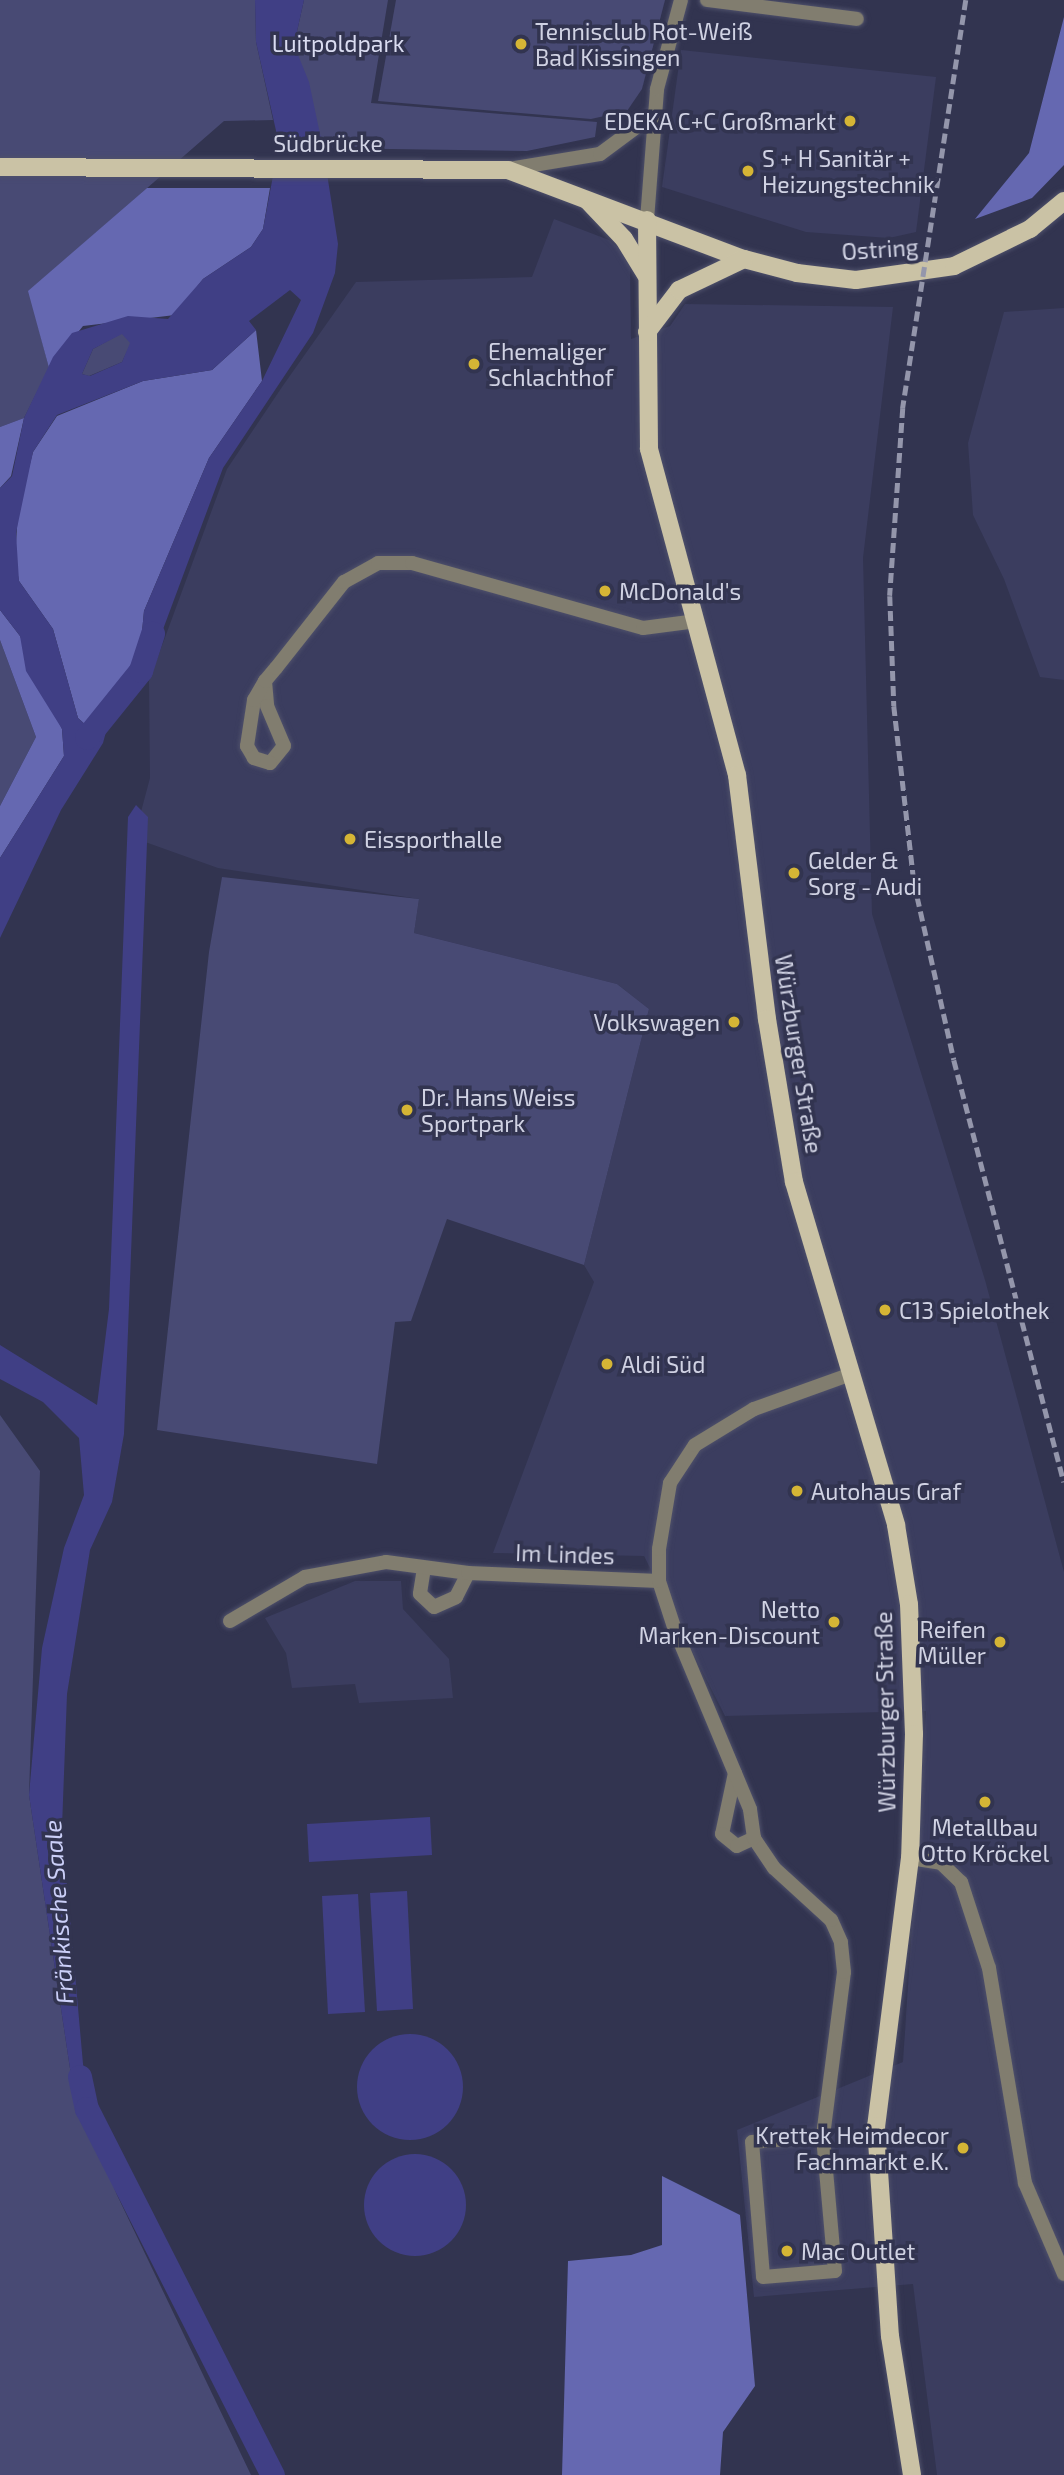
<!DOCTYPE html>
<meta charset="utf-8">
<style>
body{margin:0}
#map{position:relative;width:1064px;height:2475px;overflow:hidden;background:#323450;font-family:"Exo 2",sans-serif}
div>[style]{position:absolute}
.built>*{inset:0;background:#3b3d5f}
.green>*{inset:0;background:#484a74}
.forest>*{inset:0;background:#6568b1}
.water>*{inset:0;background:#403f85}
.round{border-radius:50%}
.pier>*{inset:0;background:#323450}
.river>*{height:24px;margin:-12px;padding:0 12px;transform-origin:12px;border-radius:12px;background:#403f85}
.roads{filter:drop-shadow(0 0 2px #4e506a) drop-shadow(0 0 2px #4e506a)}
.minor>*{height:14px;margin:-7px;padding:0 7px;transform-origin:7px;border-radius:7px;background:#817d6f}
.primary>*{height:18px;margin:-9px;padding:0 9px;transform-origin:9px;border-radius:9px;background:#cac2a5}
.rail>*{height:4.5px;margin-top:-2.25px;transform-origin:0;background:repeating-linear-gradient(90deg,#9496ab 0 10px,transparent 0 15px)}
.dots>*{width:19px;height:19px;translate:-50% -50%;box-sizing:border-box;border:4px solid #323450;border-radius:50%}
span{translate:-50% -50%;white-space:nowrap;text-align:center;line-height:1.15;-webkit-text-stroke:7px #323450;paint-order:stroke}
.poi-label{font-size:23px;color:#d0d2e3}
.left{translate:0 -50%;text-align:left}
.right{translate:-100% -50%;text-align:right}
.park-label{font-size:23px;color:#dadcf1}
.street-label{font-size:23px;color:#d0d2e3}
.water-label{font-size:24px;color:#cbcff8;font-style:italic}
</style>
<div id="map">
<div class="built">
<div style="clip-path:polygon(681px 50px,936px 77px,916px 232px,889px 238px,806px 232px,662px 187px)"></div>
<div style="clip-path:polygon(554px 219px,609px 240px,621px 250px,630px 264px,631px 339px,670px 326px,685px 304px,893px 307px,863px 558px,872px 914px,985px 1280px,1064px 1572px,1064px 2475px,937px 2475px,913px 2284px,754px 2297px,737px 2130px,903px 2062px,926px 1711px,725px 1716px,644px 1556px,493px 1553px,594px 1282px,584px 1265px,649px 1009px,617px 984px,414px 933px,419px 899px,218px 868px,134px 838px,150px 778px,149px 681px,227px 469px,282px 387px,356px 282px,532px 277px)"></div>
<div style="clip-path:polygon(1064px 308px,1064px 680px,1040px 677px,1004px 579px,973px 515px,968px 443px,1004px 312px)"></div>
<div style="clip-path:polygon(355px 1581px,401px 1581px,403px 1609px,449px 1659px,453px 1698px,359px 1703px,355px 1684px,292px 1688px,286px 1653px,265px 1618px)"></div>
</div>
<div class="green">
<div style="clip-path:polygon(0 0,255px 0,256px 42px,273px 120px,224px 121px,29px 291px,49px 368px,24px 418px,0 427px)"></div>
<div style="clip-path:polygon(304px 0,388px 0,371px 103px,597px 122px,595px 137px,527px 151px,323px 148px,294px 45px)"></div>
<div style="clip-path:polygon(396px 0,665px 0,642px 89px,627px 111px,591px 119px,378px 101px)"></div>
<div style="clip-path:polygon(122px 333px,131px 343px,122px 362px,89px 376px,82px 374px,93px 349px)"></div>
<div style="clip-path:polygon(0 640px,36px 737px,0 806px)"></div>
<div style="clip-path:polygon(222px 877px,419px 899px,414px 933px,617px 984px,649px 1009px,584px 1265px,447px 1219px,411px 1321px,395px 1322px,377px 1464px,157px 1430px,209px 952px)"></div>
<div style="clip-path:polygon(0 1415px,40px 1471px,29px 1795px,72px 2082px,117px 2195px,251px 2475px,0 2475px)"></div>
</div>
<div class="forest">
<div style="clip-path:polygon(1064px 17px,1064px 165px,1032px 198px,975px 219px,1029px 153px)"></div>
<div style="clip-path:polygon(147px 188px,270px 188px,263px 229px,251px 247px,203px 279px,175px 315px,83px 326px,49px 368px,28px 291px)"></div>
<div style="clip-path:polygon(256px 330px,262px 381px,209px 458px,144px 611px,139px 663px,89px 728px,78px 718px,53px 629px,19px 581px,15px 559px,18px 511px,33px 452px,57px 416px,143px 381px,212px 370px)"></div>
<div style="clip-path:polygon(24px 418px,11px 476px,0 488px,0 427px)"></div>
<div style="clip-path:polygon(0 610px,20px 636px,62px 729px,64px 756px,0 858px,0 806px,36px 737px,0 640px)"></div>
<div style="clip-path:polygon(662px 2176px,740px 2215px,755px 2386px,723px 2432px,720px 2475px,562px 2475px,568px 2261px,631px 2255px,662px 2245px)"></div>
</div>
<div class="water">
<div style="clip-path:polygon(evenodd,255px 0,304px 0,294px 45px,309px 82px,323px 148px,338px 244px,335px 273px,313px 333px,223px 468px,149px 667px,139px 663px,144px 611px,209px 458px,262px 381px,301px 300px,290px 290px,249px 321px,256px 330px,212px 370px,143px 381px,57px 415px,33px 452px,16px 533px,19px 581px,53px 629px,78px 718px,89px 728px,111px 713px,103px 743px,61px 810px,0 938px,0 858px,64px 756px,62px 729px,26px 671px,20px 636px,0 610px,0 488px,12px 476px,24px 418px,53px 357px,72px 333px,128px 316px,168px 319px,203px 279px,251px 247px,263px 229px,279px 144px,256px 42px,255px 0,122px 334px,130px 343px,122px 362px,90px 376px,82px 374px,93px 349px,122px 334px)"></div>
<div style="clip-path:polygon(136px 805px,148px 817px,124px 1434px,112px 1502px,90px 1550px,67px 1694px,62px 1827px,87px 2109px,72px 2082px,29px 1795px,42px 1648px,64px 1548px,84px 1495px,79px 1438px,43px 1402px,0 1379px,0 1345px,97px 1405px,109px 1309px,128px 817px)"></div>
<div style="clip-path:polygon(430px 1817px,432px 1855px,309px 1862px,307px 1824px)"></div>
<div style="clip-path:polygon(407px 1891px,413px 2009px,377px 2011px,370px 1893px)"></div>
<div style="clip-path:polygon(358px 1894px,365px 2012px,328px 2014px,322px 1896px)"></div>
<div class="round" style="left:357px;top:2034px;width:106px;height:106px"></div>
<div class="round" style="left:364px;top:2154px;width:102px;height:102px"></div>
</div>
<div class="pier">
<div style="clip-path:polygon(274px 151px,327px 151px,332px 177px,269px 178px)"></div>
</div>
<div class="river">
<div style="left:87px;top:738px;width:86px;rotate:-51.1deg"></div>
<div style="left:141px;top:671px;width:39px;rotate:-72deg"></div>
<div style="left:80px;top:2077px;width:33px;rotate:78deg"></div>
<div style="left:87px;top:2109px;width:411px;rotate:63.1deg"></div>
</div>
<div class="roads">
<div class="minor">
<div style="left:707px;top:0;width:151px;rotate:7.2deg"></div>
<div style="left:509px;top:169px;width:92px;rotate:-9.4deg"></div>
<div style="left:600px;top:154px;width:67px;rotate:-36.5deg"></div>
<div style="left:647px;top:220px;width:131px;rotate:-85.6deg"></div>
<div style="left:657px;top:89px;width:92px;rotate:-74.9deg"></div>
<div style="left:265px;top:681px;width:25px;rotate:85deg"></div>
<div style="left:267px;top:706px;width:43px;rotate:67deg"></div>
<div style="left:284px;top:746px;width:22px;rotate:129deg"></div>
<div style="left:270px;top:763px;width:17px;rotate:-163deg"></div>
<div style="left:254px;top:758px;width:14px;rotate:-120deg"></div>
<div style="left:247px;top:746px;width:47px;rotate:-81.3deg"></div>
<div style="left:254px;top:700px;width:22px;rotate:-60deg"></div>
<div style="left:265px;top:681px;width:17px;rotate:-50deg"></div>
<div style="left:276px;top:668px;width:110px;rotate:-51.7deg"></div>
<div style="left:344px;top:582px;width:39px;rotate:-29deg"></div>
<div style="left:378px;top:563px;width:34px"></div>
<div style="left:412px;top:563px;width:240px;rotate:15.7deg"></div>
<div style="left:643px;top:628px;width:54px;rotate:-7.4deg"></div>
<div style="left:424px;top:1568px;width:26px;rotate:99deg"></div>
<div style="left:420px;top:1594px;width:19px;rotate:43deg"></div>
<div style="left:434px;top:1607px;width:24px;rotate:-24deg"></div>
<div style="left:456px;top:1597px;width:27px;rotate:-63deg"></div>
<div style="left:230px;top:1621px;width:87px;rotate:-30.4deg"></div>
<div style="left:305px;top:1577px;width:82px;rotate:-10.5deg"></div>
<div style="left:386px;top:1562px;width:83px;rotate:7.6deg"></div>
<div style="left:468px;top:1573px;width:191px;rotate:2.4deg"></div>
<div style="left:735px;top:1773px;width:62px;rotate:102deg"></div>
<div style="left:722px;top:1834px;width:19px;rotate:39deg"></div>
<div style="left:737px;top:1846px;width:19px;rotate:-25deg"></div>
<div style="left:910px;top:1858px;width:31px;rotate:9deg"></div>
<div style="left:941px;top:1863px;width:28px;rotate:44deg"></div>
<div style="left:961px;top:1882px;width:90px;rotate:72deg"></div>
<div style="left:989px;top:1968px;width:218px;rotate:80.5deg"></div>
<div style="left:1025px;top:2183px;width:99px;rotate:66.8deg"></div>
<div style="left:823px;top:2136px;width:71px;rotate:175.2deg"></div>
<div style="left:752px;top:2142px;width:135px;rotate:85.3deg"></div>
<div style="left:763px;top:2277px;width:72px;rotate:-4.8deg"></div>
<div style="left:835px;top:2271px;width:136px;rotate:-95.1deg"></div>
<div style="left:823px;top:2136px;width:165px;rotate:-82.7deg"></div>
<div style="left:844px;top:1972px;width:30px;rotate:-96deg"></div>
<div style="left:841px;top:1942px;width:24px;rotate:-114deg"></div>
<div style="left:831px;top:1920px;width:77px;rotate:-137.6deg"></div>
<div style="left:774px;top:1868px;width:36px;rotate:-124deg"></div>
<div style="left:754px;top:1838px;width:29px;rotate:-98deg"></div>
<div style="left:750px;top:1809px;width:197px;rotate:-112.7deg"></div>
<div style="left:674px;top:1627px;width:48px;rotate:-108.1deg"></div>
<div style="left:659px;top:1581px;width:32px;rotate:-90deg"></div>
<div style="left:659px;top:1549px;width:67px;rotate:-80.5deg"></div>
<div style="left:670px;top:1483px;width:45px;rotate:-56.7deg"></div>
<div style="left:695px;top:1445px;width:69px;rotate:-31.4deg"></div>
<div style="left:754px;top:1409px;width:103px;rotate:-19.8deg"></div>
</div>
<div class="primary">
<div style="left:0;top:167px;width:508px;rotate:0.34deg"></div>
<div style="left:508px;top:170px;width:252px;rotate:20.7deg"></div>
<div style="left:744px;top:259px;width:55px;rotate:14.8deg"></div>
<div style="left:797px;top:273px;width:59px;rotate:6.8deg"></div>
<div style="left:856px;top:280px;width:99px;rotate:-8.1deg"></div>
<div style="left:954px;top:266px;width:85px;rotate:-26deg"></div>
<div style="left:1030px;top:229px;width:44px;rotate:-39.5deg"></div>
<div style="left:588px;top:201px;width:52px;rotate:46.5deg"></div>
<div style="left:624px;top:239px;width:42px;rotate:58.6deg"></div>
<div style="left:647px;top:220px;width:229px;rotate:89.5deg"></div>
<div style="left:649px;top:449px;width:338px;rotate:74.9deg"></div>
<div style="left:737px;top:775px;width:246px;rotate:83deg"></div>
<div style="left:767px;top:1019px;width:165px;rotate:80.6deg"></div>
<div style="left:794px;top:1182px;width:358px;rotate:73.4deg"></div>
<div style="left:896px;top:1525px;width:80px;rotate:80.7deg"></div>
<div style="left:909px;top:1604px;width:130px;rotate:87.8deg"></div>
<div style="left:914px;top:1734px;width:124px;rotate:91.8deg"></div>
<div style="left:910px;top:1858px;width:270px;rotate:97.2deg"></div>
<div style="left:876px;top:2126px;width:210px;rotate:86.2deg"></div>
<div style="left:890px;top:2336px;width:141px;rotate:81deg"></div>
<div style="left:647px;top:332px;width:53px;rotate:-52.7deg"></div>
<div style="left:679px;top:290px;width:72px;rotate:-25.5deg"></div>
</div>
</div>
<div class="rail">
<div style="left:966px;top:0;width:413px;rotate:98.8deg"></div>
<div style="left:903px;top:408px;width:188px;rotate:94deg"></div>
<div style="left:890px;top:596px;width:110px;rotate:87.9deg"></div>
<div style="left:894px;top:706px;width:177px;rotate:83.5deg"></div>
<div style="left:914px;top:882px;width:182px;rotate:77.3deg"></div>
<div style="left:954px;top:1060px;width:436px;rotate:75.4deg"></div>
</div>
<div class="dots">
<div style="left:521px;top:44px;background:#d5b535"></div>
<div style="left:850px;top:121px;background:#d5b535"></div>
<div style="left:748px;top:171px;background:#d5b535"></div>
<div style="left:474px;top:364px;background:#d5b535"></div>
<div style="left:605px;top:591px;background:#d5b535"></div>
<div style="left:350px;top:839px;background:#d5b535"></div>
<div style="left:794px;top:873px;background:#d5b535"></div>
<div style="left:734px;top:1022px;background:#d5b535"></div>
<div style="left:407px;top:1110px;background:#d5b535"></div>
<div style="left:885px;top:1310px;background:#d5b535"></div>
<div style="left:607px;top:1364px;background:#d5b535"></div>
<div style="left:797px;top:1491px;background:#d5b535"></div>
<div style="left:834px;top:1622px;background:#d5b535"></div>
<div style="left:1000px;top:1642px;background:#d5b535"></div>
<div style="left:985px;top:1802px;background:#d5b535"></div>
<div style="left:963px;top:2148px;background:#d5b535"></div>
<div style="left:787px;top:2251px;background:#d5b535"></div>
</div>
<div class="poi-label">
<span class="left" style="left:535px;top:44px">Tennisclub Rot-Weiß<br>Bad Kissingen</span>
<span class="right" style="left:836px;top:121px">EDEKA C+C Großmarkt</span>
<span class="left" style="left:762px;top:171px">S + H Sanitär +<br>Heizungstechnik</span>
<span class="left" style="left:488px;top:364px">Ehemaliger<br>Schlachthof</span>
<span class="left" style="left:619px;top:591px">McDonald's</span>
<span class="left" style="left:364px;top:839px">Eissporthalle</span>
<span class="left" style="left:808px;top:873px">Gelder &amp;<br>Sorg - Audi</span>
<span class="right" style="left:720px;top:1022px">Volkswagen</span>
<span class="left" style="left:421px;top:1110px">Dr. Hans Weiss<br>Sportpark</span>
<span class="left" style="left:899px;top:1310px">C13 Spielothek</span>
<span class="left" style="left:621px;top:1364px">Aldi Süd</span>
<span class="left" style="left:811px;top:1491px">Autohaus Graf</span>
<span class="right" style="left:820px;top:1622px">Netto<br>Marken-Discount</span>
<span class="right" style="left:986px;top:1642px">Reifen<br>Müller</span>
<span style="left:985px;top:1840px">Metallbau<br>Otto Kröckel</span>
<span class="right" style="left:949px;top:2148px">Krettek Heimdecor<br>Fachmarkt e.K.</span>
<span class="left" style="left:801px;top:2251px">Mac Outlet</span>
</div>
<div class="park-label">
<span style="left:338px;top:43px">Luitpoldpark</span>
</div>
<div class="street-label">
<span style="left:328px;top:143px">Südbrücke</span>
<span style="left:880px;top:249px;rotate:-4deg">Ostring</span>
<span style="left:799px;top:1054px;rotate:81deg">Würzburger Straße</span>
<span style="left:565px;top:1554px;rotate:2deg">Im Lindes</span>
<span style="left:885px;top:1712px;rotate:-91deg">Würzburger Straße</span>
</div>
<div class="water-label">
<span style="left:58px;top:1912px;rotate:-94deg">Fränkische Saale</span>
</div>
</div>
